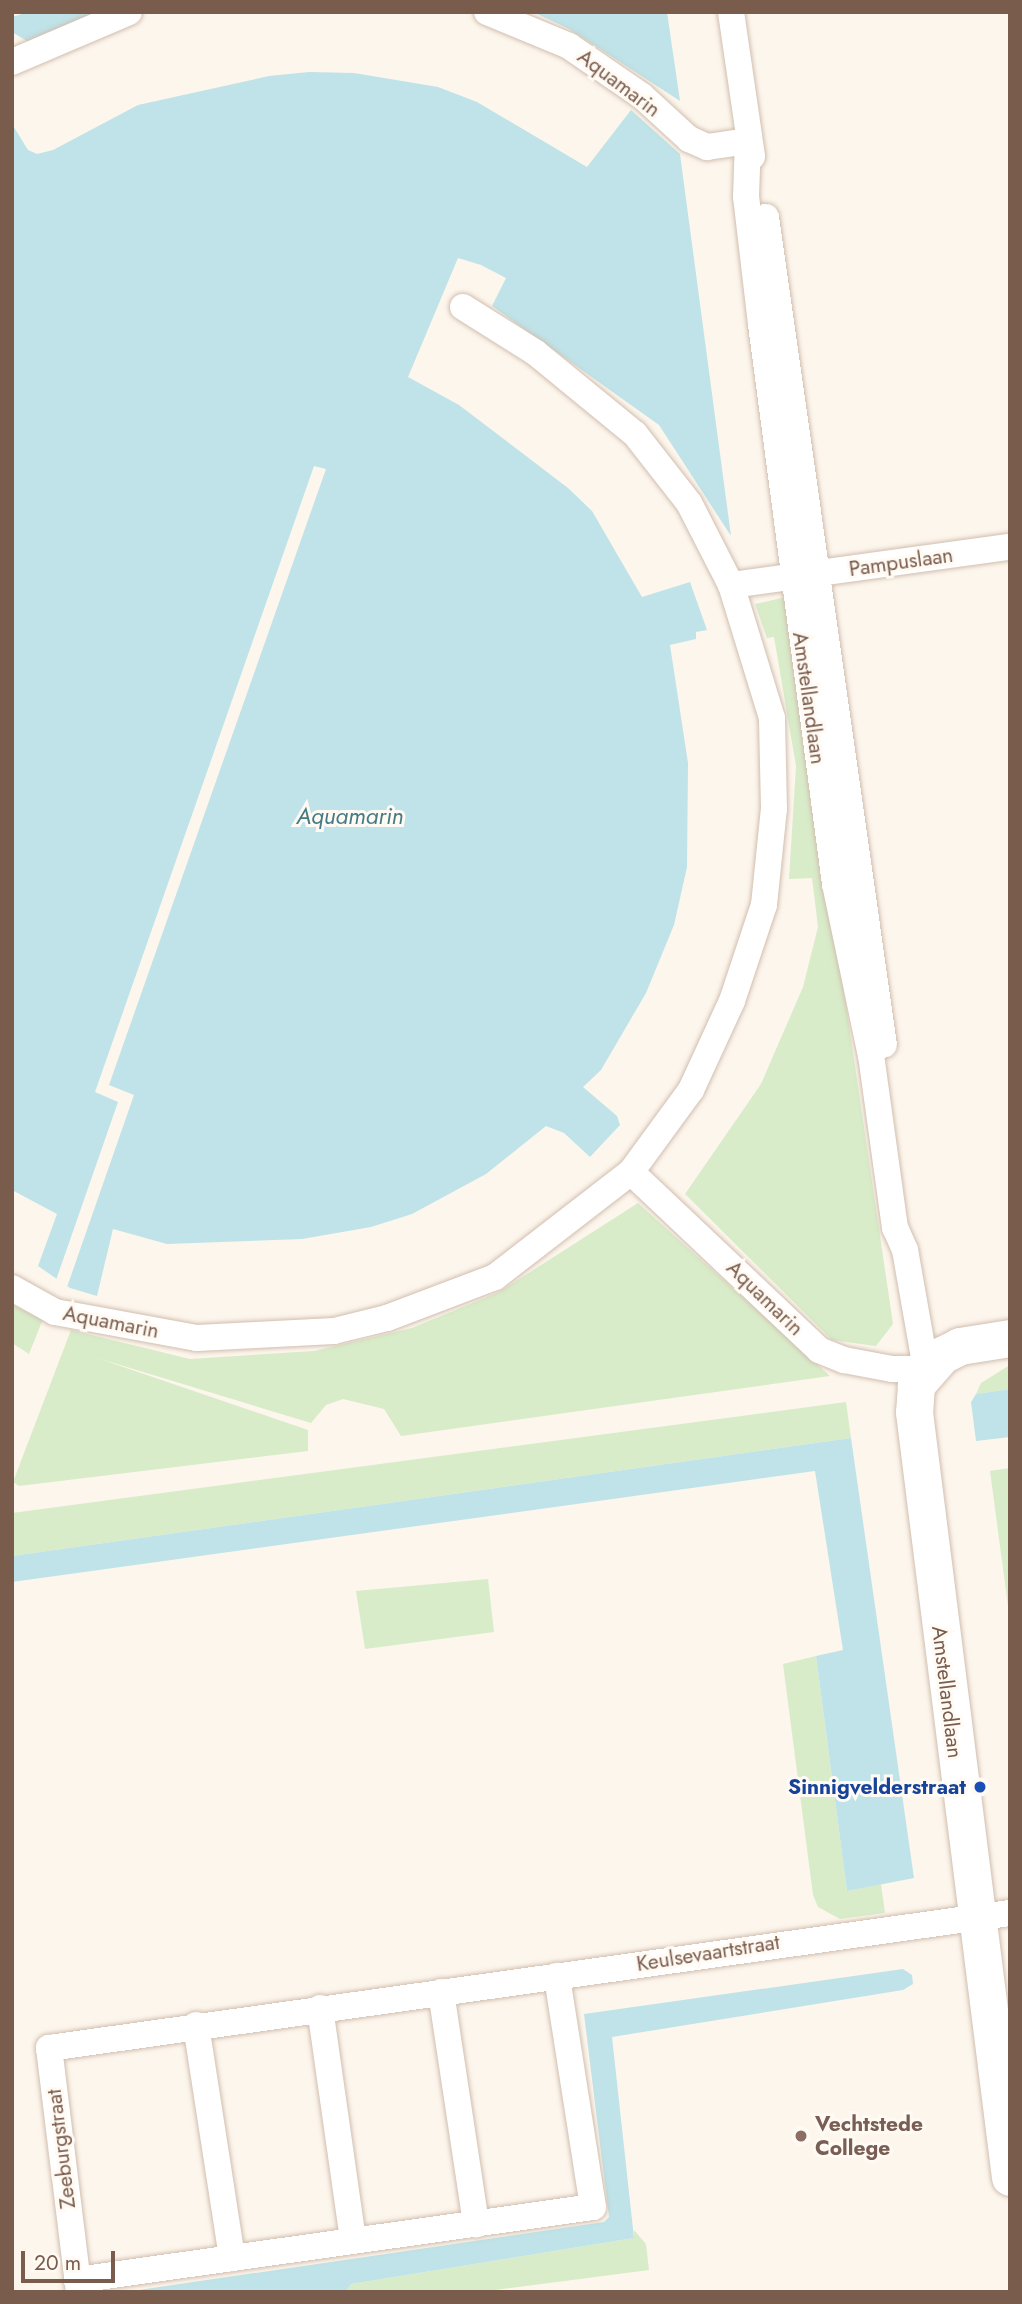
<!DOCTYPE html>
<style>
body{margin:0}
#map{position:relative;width:1022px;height:2304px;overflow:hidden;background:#fdf6ec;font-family:Jost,sans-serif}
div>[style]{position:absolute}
.green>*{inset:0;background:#d8ecc9}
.water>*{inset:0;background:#bfe3e8}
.pier>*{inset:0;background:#fdf6ec}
.roads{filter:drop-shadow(0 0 2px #d1beb0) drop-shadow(0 0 2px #d1beb0)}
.street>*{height:26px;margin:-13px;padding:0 13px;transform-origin:13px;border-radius:13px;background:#fff}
.secondary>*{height:37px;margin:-18.5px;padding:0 18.5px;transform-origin:18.5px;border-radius:18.5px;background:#fff}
.dots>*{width:19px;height:19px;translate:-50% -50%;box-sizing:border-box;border:4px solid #fffaf3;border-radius:50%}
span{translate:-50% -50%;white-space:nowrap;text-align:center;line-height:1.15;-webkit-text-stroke:6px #fffaf3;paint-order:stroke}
.street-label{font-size:21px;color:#7a5c4d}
.transit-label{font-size:21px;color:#164399;font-weight:700}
.right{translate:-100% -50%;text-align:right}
.education-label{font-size:21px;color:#785e54;font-weight:700}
.left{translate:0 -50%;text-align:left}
.water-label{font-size:23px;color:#437c86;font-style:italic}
.frame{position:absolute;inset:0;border:14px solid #7a5c4d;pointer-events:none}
.scale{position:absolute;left:21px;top:2251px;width:94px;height:32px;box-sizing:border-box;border:4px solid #7a5c4d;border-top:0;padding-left:9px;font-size:21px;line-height:24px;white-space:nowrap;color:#7a5c4d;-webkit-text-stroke:5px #fffaf3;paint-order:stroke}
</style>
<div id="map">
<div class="green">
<div style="clip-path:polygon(786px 597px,893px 1324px,876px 1346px,832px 1340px,685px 1194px,761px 1084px,803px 987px,818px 927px,812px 878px,789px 879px,796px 766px,774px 637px,767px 638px,755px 604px)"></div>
<div style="clip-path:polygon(638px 1203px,830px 1376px,401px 1436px,384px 1409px,343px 1399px,326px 1405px,311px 1423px,97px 1358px,308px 1430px,308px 1451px,19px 1486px,13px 1482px,71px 1330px,190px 1359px,314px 1351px,412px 1328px,499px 1292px)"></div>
<div style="clip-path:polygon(12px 1305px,43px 1319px,29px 1354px,12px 1343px)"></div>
<div style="clip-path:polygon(1010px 1365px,1010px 1389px,976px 1394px,981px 1383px)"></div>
<div style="clip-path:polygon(846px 1402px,851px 1438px,12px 1556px,12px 1513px)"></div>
<div style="clip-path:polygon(1010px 1468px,1010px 1621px,990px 1471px)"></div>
<div style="clip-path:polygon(488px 1579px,494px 1632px,365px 1649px,356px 1591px)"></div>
<div style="clip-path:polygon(816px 1656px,847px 1891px,881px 1884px,885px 1913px,840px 1919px,818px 1907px,813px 1895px,783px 1664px)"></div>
<div style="clip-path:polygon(634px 2230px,646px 2244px,649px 2270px,480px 2292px,346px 2292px,351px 2284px,634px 2238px)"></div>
</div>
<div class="water">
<div style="clip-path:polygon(29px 12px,111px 12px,30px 43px,12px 32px,12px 17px)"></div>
<div style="clip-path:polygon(533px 12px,667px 12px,680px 101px,569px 29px)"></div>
<div style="clip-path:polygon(309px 72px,354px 73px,438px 87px,477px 102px,587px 167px,631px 110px,680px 154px,731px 536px,659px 425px,492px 306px,506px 278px,481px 265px,458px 258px,408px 377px,459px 405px,568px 488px,592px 511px,642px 597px,690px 582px,707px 630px,696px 632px,696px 639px,670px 645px,688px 763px,687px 867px,674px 925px,646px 993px,601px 1070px,583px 1087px,617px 1116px,620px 1125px,590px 1157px,564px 1133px,546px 1126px,486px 1174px,412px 1214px,371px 1227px,302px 1239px,167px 1244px,113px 1229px,97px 1296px,70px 1288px,38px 1266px,57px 1214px,12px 1190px,12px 124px,28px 150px,37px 154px,53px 150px,138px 105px,269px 76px)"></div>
<div style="clip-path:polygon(1010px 1389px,1010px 1437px,976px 1441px,971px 1402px,976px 1394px)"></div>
<div style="clip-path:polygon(851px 1438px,914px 1878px,847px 1891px,816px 1656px,843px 1650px,815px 1471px,12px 1582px,12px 1556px)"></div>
<div style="clip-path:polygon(903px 1969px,912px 1975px,913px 1984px,903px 1990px,612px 2037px,634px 2238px,351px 2284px,346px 2292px,125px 2292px,604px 2222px,609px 2217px,584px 2014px)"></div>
</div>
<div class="pier">
<div style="clip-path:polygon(314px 466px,326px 469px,109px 1085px,134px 1095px,66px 1290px,55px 1283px,118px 1102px,95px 1092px)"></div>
</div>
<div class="roads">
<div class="street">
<div style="left:487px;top:12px;width:89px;rotate:22.5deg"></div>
<div style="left:569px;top:46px;width:88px;rotate:34.4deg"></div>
<div style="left:642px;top:96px;width:64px;rotate:42.5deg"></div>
<div style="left:689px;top:139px;width:20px;rotate:24deg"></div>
<div style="left:707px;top:147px;width:41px;rotate:-8.3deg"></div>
<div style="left:731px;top:12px;width:146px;rotate:81.7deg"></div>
<div style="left:12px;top:62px;width:127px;rotate:-23.1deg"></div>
<div style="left:766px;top:217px;width:836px;rotate:81.89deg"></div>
<div style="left:463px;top:307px;width:86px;rotate:32.2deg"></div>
<div style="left:536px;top:353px;width:128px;rotate:39.3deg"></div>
<div style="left:635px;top:434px;width:88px;rotate:52deg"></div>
<div style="left:689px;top:503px;width:92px;rotate:62.9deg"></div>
<div style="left:731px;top:585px;width:282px;rotate:-7.8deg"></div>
<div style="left:631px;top:1172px;width:259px;rotate:43.4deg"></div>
<div style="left:819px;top:1350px;width:27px;rotate:22deg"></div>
<div style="left:844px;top:1360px;width:49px;rotate:10.6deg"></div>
<div style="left:892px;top:1369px;width:34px"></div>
<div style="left:926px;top:1369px;width:121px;rotate:-100deg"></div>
<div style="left:905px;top:1250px;width:24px;rotate:-114deg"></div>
<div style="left:895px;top:1228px;width:174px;rotate:-97.9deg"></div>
<div style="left:871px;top:1056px;width:176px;rotate:-101.8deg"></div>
<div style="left:835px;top:884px;width:565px;rotate:-97.53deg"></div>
<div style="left:761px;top:324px;width:128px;rotate:-96.7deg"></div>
<div style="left:746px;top:197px;width:56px;rotate:-88deg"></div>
<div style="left:12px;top:1288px;width:49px;rotate:29.2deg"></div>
<div style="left:55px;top:1312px;width:144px;rotate:10.4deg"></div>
<div style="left:197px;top:1338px;width:137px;rotate:-2.9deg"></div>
<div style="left:334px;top:1331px;width:55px;rotate:-13.8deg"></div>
<div style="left:387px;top:1318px;width:116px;rotate:-20.8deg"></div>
<div style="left:495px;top:1277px;width:172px;rotate:-37.7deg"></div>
<div style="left:631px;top:1172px;width:102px;rotate:-53.8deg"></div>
<div style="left:691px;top:1090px;width:98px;rotate:-65.3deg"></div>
<div style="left:732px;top:1001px;width:101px;rotate:-71.6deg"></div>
<div style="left:764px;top:905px;width:97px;rotate:-84.1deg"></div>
<div style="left:774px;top:809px;width:91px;rotate:-91.3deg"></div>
<div style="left:772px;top:718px;width:139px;rotate:-107.1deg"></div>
<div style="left:441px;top:1992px;width:235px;rotate:81.4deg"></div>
<div style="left:320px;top:2008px;width:235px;rotate:81.9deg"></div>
<div style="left:196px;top:2025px;width:236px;rotate:81.2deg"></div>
<div style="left:77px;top:2280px;width:521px;rotate:-8.05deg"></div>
<div style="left:593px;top:2207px;width:234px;rotate:-98.9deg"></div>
<div style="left:79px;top:2292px;width:246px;rotate:-97deg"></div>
<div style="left:49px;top:2048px;width:970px;rotate:-8deg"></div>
</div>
<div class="secondary">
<div style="left:1010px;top:1338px;width:51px;rotate:170.9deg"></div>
<div style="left:960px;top:1346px;width:20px;rotate:153deg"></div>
<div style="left:942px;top:1355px;width:40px;rotate:131deg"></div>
<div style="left:916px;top:1385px;width:27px;rotate:94deg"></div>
<div style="left:914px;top:1412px;width:771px;rotate:82.85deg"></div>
</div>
</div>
<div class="dots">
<div style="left:980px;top:1787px;background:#1a4fb4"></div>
<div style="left:801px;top:2136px;background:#8d6e63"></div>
</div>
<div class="street-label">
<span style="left:619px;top:83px;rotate:37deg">Aquamarin</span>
<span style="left:901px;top:562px;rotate:-8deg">Pampuslaan</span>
<span style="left:809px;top:698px;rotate:82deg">Amstellandlaan</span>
<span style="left:765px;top:1298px;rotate:44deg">Aquamarin</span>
<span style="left:111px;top:1322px;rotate:11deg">Aquamarin</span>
<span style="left:947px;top:1692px;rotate:83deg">Amstellandlaan</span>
<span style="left:708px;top:1953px;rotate:-9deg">Keulsevaartstraat</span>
<span style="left:61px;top:2149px;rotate:-97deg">Zeeburgstraat</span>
</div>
<div class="transit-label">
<span class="right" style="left:966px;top:1787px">Sinnigvelderstraat</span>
</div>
<div class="education-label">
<span class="left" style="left:815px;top:2136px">Vechtstede<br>College</span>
</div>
<div class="water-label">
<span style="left:350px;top:816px">Aquamarin</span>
</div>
<div class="frame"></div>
<div class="scale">20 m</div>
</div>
